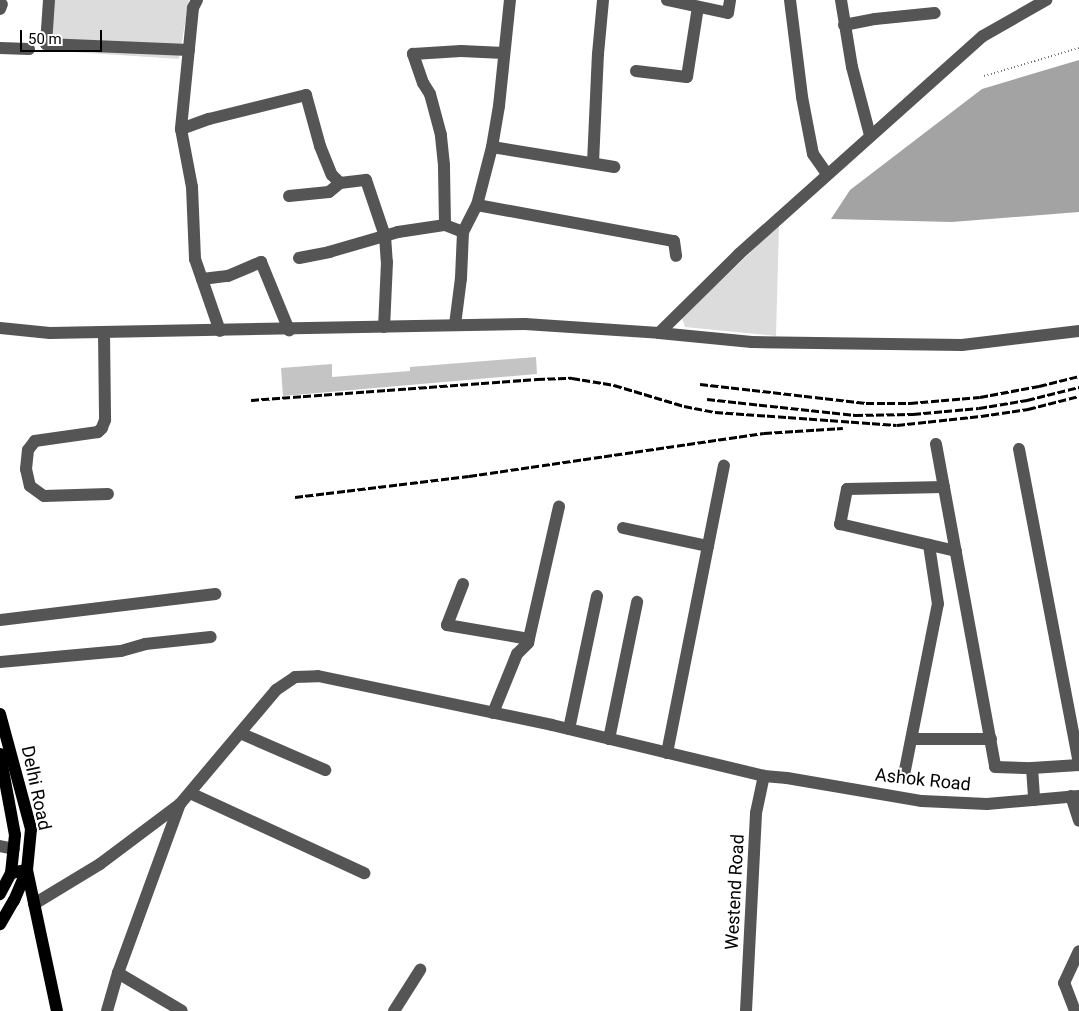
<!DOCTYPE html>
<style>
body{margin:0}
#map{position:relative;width:1079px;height:1011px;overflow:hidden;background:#fff;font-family:Roboto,sans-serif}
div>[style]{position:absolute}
.green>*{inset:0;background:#dcdcdc}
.water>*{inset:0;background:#a3a3a3}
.building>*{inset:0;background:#c4c4c4}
.path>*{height:2px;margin-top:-1px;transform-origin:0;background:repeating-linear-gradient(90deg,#777 0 1px,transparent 0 3.5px)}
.minor>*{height:12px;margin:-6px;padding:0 6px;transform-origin:6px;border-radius:6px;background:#555}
.major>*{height:12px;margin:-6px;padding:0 6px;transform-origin:6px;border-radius:6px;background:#000}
.rail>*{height:3px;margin-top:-1.5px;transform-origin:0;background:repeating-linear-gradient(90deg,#000 0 8px,transparent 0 10.5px)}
span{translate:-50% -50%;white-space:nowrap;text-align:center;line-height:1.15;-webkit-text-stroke:4px #fff;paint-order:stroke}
.street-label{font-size:18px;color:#000}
.scale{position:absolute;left:20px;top:30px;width:82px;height:22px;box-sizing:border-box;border:2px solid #000;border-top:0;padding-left:6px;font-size:15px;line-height:18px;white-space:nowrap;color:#000;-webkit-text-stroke:4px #fff;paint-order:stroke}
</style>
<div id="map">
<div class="green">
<div style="clip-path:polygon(46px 0,189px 0,179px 59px,42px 50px)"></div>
<div style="clip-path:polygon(779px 225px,776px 336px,685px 327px,682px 318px)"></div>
</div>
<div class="water">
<div style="clip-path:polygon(1079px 60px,1079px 212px,952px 222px,831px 219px,850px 190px,982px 89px)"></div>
</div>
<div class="building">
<div style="clip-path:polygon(536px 357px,537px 374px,283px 396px,281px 368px,332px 364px,332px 377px,410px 371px,410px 367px)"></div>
</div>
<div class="path">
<div style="left:984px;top:76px;width:99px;rotate:-16.4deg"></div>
</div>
<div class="minor">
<div style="left:49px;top:0;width:44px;rotate:93.9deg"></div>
<div style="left:46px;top:44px;width:143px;rotate:2.4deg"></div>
<div style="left:197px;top:0;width:9px;rotate:117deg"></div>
<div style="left:193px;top:8px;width:122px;rotate:95.7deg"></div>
<div style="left:181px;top:129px;width:59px;rotate:79.3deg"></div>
<div style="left:192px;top:187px;width:72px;rotate:87.6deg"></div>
<div style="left:195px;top:259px;width:76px;rotate:70.9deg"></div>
<div style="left:667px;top:0;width:62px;rotate:12deg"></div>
<div style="left:728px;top:13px;width:13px;rotate:-81deg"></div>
<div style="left:790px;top:0;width:98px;rotate:82.9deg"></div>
<div style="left:802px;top:97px;width:58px;rotate:79.1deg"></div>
<div style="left:813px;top:154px;width:24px;rotate:55deg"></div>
<div style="left:841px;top:0;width:68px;rotate:80.7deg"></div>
<div style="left:852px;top:67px;width:70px;rotate:75.2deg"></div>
<div style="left:0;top:9px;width:5px;rotate:-68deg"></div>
<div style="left:844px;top:25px;width:32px;rotate:-11deg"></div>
<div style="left:875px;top:19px;width:60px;rotate:-5.7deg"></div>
<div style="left:0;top:48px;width:29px;rotate:2deg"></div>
<div style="left:636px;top:71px;width:51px;rotate:6.7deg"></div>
<div style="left:687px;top:77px;width:71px;rotate:-81.1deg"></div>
<div style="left:181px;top:129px;width:30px;rotate:-20deg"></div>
<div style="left:209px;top:119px;width:100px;rotate:-13.9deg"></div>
<div style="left:306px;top:95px;width:53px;rotate:74.6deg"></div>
<div style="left:320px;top:146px;width:31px;rotate:68deg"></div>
<div style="left:332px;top:175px;width:11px;rotate:45deg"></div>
<div style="left:492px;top:147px;width:124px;rotate:9.3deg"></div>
<div style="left:593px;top:163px;width:109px;rotate:-87.4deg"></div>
<div style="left:598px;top:54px;width:54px;rotate:-84.7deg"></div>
<div style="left:289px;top:196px;width:40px;rotate:-5.7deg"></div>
<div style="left:329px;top:192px;width:14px;rotate:-39deg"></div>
<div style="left:340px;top:183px;width:26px;rotate:-7deg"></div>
<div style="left:366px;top:180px;width:59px;rotate:71.3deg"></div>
<div style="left:385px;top:236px;width:26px;rotate:86deg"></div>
<div style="left:387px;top:262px;width:65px;rotate:92.6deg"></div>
<div style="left:477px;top:205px;width:200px;rotate:10.4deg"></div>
<div style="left:674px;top:241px;width:15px;rotate:82deg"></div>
<div style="left:445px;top:225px;width:60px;rotate:-91deg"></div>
<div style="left:444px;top:165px;width:30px;rotate:-96deg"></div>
<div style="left:441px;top:135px;width:42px;rotate:-105deg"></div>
<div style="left:430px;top:94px;width:13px;rotate:-122deg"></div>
<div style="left:423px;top:83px;width:31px;rotate:-109deg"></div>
<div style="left:413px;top:54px;width:48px;rotate:-3.6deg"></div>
<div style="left:461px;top:51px;width:43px;rotate:2.7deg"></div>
<div style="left:463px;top:232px;width:30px;rotate:-63deg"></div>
<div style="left:477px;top:205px;width:60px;rotate:-75.5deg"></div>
<div style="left:492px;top:147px;width:42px;rotate:-80.3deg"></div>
<div style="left:499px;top:106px;width:107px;rotate:-84.1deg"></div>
<div style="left:299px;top:258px;width:31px;rotate:-11deg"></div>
<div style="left:329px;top:252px;width:72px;rotate:-16.2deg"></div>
<div style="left:398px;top:232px;width:48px;rotate:-8.5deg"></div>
<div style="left:445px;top:225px;width:19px;rotate:21deg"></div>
<div style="left:463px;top:232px;width:46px;rotate:92.5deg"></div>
<div style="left:461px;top:278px;width:47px;rotate:97.3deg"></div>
<div style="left:202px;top:279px;width:26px;rotate:-7deg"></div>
<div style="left:228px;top:276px;width:36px;rotate:-23deg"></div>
<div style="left:261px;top:262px;width:74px;rotate:67.6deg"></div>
<div style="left:0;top:328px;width:50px;rotate:5.7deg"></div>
<div style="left:50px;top:333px;width:475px;rotate:-1.1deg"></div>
<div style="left:525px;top:324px;width:134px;rotate:3.8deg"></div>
<div style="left:659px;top:333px;width:93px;rotate:5.5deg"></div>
<div style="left:752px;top:342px;width:210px;rotate:0.8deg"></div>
<div style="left:962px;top:345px;width:118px;rotate:-6.8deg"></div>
<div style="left:104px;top:333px;width:87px;rotate:89.3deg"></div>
<div style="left:105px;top:420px;width:9px;rotate:111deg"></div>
<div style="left:102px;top:428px;width:6px;rotate:135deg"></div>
<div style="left:98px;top:432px;width:64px;rotate:171.9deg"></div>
<div style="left:35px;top:441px;width:11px;rotate:128deg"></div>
<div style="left:28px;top:450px;width:19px;rotate:96deg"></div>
<div style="left:26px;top:469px;width:17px;rotate:77deg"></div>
<div style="left:30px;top:486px;width:17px;rotate:36deg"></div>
<div style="left:44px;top:496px;width:64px;rotate:-1.8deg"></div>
<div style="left:659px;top:333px;width:112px;rotate:-44.6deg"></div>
<div style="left:739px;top:254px;width:327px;rotate:-41.8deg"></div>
<div style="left:983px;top:36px;width:73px;rotate:-29.7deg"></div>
<div style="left:936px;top:444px;width:328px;rotate:79.6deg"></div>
<div style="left:995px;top:767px;width:37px;rotate:2deg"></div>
<div style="left:1032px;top:768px;width:47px;rotate:-3.7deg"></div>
<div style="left:1019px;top:449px;width:322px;rotate:79.2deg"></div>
<div style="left:944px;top:487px;width:97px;rotate:178.8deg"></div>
<div style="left:847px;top:489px;width:36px;rotate:101deg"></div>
<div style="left:840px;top:524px;width:119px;rotate:13.1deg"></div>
<div style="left:623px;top:528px;width:87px;rotate:12deg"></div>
<div style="left:463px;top:584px;width:44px;rotate:111.3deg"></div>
<div style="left:447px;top:625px;width:83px;rotate:9.7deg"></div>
<div style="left:0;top:620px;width:217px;rotate:-6.9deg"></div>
<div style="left:0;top:662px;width:121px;rotate:-5.2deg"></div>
<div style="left:121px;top:651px;width:25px;rotate:-16deg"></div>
<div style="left:145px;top:644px;width:66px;rotate:-6.1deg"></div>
<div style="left:493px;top:713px;width:64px;rotate:-67.9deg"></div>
<div style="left:517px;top:654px;width:16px;rotate:-45deg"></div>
<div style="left:528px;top:643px;width:140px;rotate:-77.2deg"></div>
<div style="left:569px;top:729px;width:136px;rotate:-78.1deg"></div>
<div style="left:240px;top:733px;width:93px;rotate:23.5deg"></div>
<div style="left:609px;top:739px;width:140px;rotate:-78.4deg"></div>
<div style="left:912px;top:739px;width:79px"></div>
<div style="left:667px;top:753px;width:293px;rotate:-78.8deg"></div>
<div style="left:1032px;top:768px;width:32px;rotate:86deg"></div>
<div style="left:904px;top:775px;width:174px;rotate:-78.8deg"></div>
<div style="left:938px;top:604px;width:60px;rotate:-98.7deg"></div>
<div style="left:190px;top:793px;width:192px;rotate:24.7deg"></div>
<div style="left:1071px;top:796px;width:26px;rotate:72deg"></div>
<div style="left:0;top:846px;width:14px;rotate:12deg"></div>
<div style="left:34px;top:904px;width:77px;rotate:-31.2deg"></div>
<div style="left:100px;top:864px;width:100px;rotate:-36.9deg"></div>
<div style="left:180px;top:804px;width:149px;rotate:-49.9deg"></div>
<div style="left:276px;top:690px;width:23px;rotate:-34deg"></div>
<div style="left:295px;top:677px;width:23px;rotate:-2deg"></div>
<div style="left:318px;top:676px;width:239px;rotate:11.8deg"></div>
<div style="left:552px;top:725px;width:218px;rotate:13.5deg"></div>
<div style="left:764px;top:776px;width:23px;rotate:5deg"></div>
<div style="left:787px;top:778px;width:137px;rotate:9.7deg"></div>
<div style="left:922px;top:801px;width:65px;rotate:2.6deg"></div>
<div style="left:987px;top:804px;width:92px;rotate:-5deg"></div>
<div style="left:118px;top:973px;width:74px;rotate:30.7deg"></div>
<div style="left:107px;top:1011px;width:40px;rotate:-74deg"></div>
<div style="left:118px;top:973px;width:180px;rotate:-69.9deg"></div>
<div style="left:394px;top:1011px;width:49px;rotate:-57.6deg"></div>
<div style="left:746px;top:1011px;width:198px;rotate:-87.1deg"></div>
<div style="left:756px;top:813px;width:38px;rotate:-78deg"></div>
<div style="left:1075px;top:1011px;width:30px;rotate:-111deg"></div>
<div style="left:1064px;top:983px;width:35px;rotate:-65deg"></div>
</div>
<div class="major">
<div style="left:0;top:714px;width:119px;rotate:74.9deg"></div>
<div style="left:31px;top:829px;width:41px;rotate:95.6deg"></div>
<div style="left:27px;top:870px;width:33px;rotate:113deg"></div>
<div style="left:14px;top:900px;width:28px;rotate:120deg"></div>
<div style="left:0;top:754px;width:82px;rotate:79.5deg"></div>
<div style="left:15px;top:835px;width:38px;rotate:96deg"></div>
<div style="left:11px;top:873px;width:24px;rotate:118deg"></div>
<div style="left:11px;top:873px;width:16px;rotate:-11deg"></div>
<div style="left:27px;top:870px;width:144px;rotate:78deg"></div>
</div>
<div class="rail">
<div style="left:700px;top:384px;width:167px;rotate:6.5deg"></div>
<div style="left:866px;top:403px;width:44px"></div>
<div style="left:910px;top:403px;width:70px;rotate:-4.9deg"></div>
<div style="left:980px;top:397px;width:60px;rotate:-10.6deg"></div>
<div style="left:1039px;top:386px;width:41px;rotate:-14deg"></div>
<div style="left:707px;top:399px;width:149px;rotate:6.2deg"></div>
<div style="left:855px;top:415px;width:58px;rotate:-1deg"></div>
<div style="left:913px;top:414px;width:66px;rotate:-5.2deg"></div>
<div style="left:979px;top:408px;width:49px;rotate:-9.5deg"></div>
<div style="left:1027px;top:400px;width:54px;rotate:-14deg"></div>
<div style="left:251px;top:400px;width:287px;rotate:-4.2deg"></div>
<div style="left:537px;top:379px;width:35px;rotate:-2deg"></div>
<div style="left:572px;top:378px;width:43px;rotate:9.5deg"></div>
<div style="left:614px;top:385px;width:73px;rotate:16.7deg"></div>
<div style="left:684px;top:406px;width:32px;rotate:11deg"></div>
<div style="left:715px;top:412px;width:182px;rotate:4.1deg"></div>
<div style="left:897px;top:425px;width:84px;rotate:-6.1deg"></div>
<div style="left:981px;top:416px;width:48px;rotate:-8.5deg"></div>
<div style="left:1028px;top:409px;width:53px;rotate:-14.3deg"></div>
<div style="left:295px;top:497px;width:175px;rotate:-6.9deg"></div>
<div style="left:469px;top:476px;width:298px;rotate:-8.3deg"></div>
<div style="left:764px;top:433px;width:79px;rotate:-3.6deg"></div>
</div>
<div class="street-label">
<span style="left:923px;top:780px;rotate:6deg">Ashok Road</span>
<span style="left:36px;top:788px;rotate:78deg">Delhi Road</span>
<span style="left:735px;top:892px;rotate:-87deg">Westend Road</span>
</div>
<div class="scale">50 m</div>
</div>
